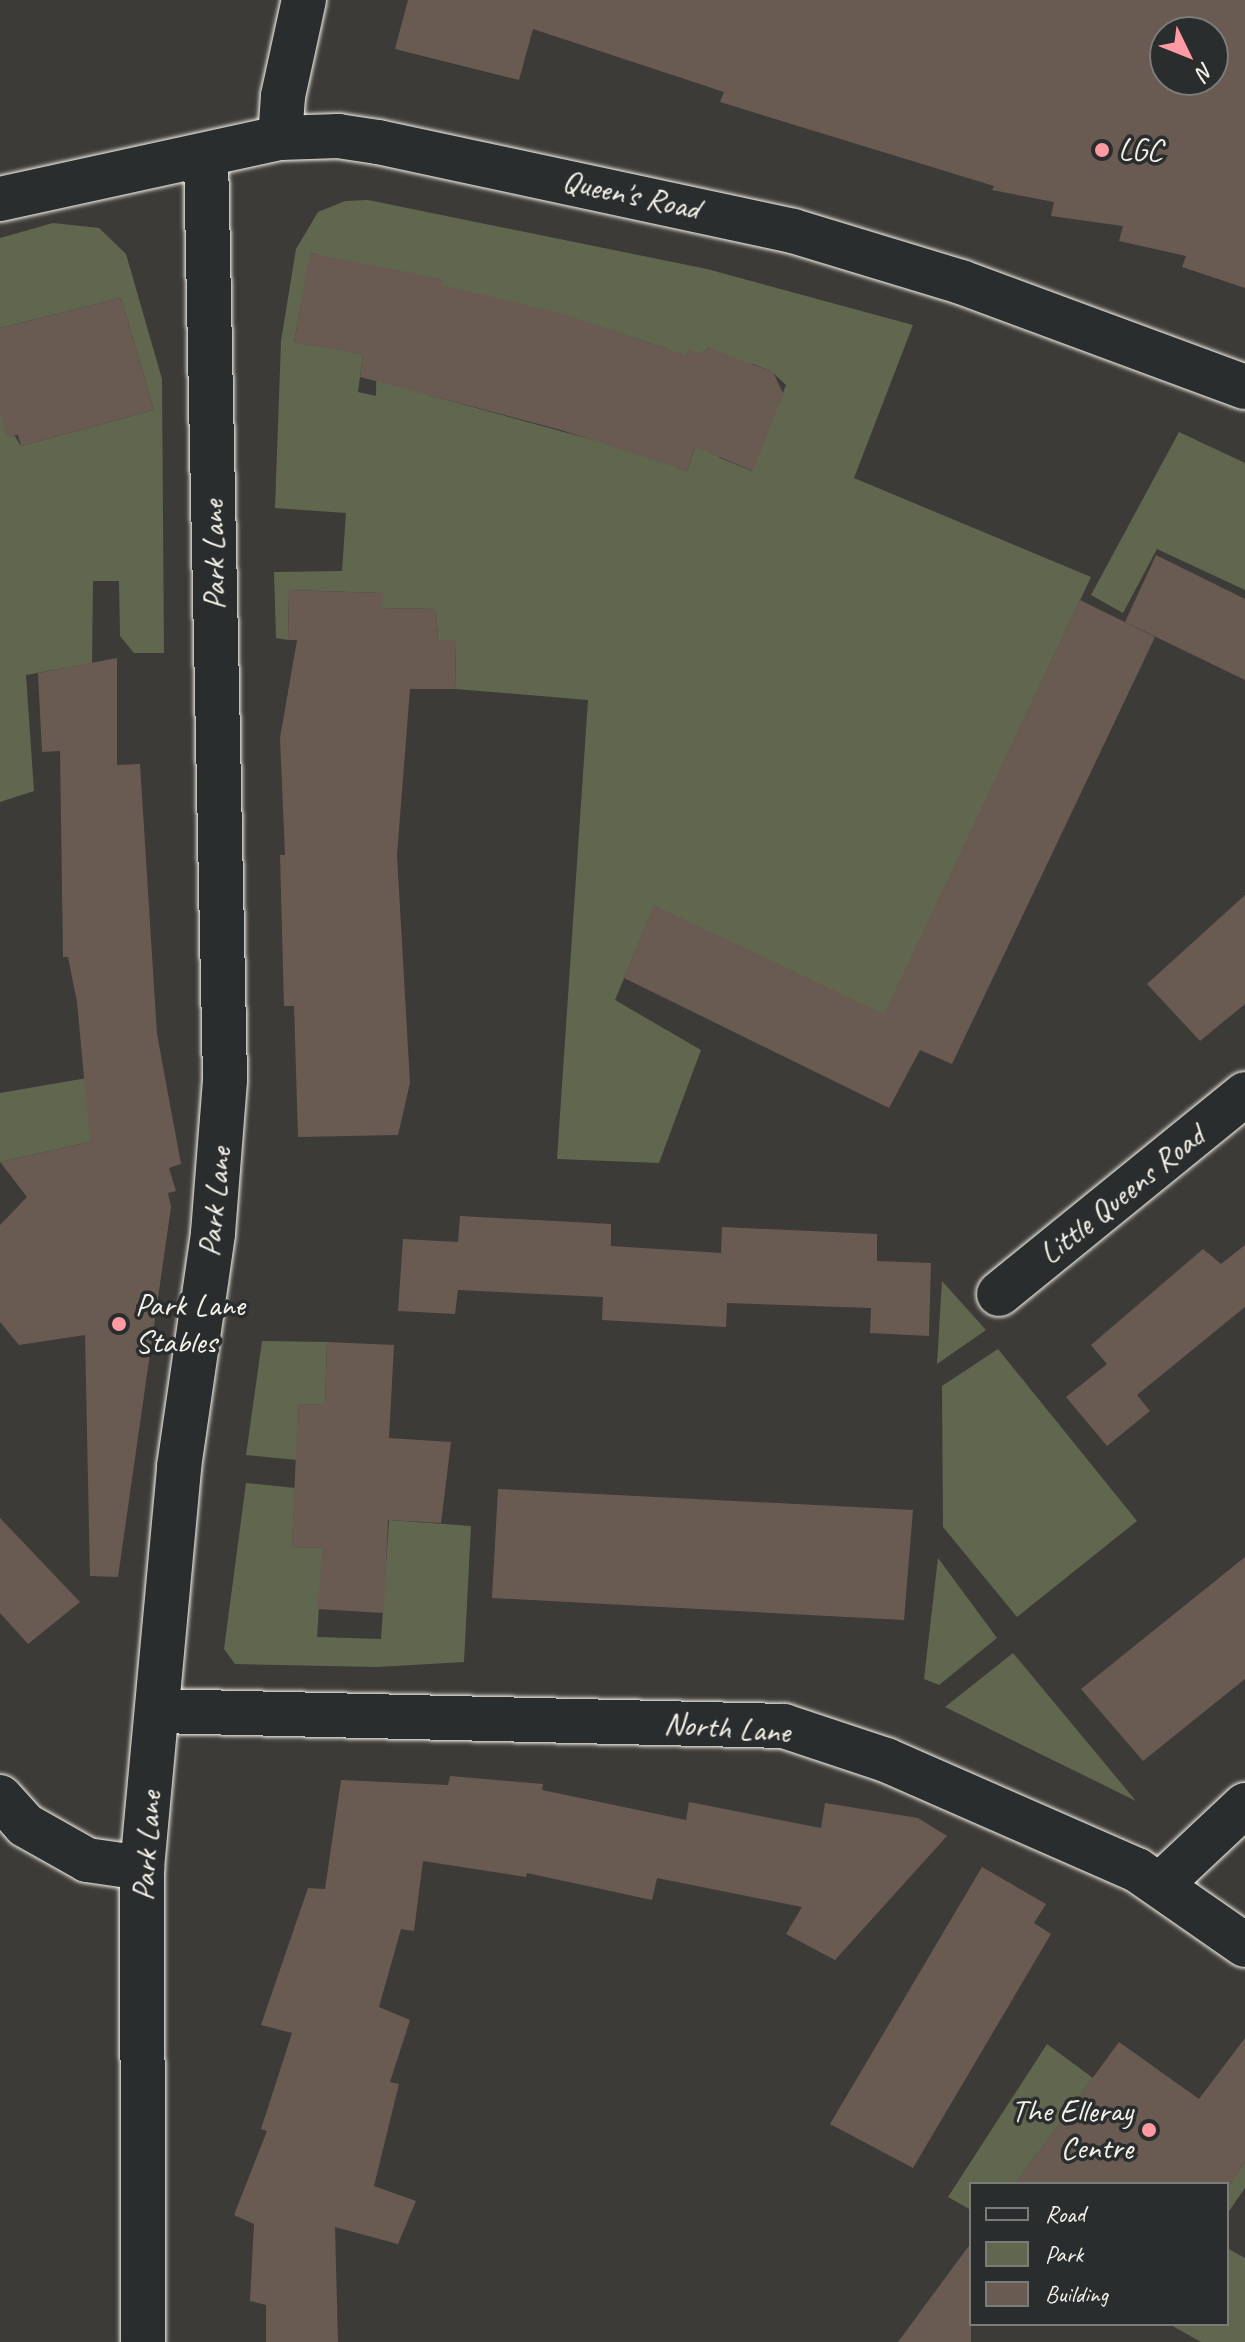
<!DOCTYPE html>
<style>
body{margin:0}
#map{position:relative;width:1245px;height:2342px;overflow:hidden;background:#3d3b38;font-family:Caveat,sans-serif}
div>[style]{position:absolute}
.green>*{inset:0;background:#60674e}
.building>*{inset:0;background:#695b51}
.roads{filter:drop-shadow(0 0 2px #f4f1e8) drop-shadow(0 0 2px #f4f1e8)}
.street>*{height:44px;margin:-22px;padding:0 22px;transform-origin:22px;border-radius:22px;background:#2a2d2e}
.secondary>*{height:44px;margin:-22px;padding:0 22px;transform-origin:22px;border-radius:22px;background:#2a2d2e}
.dots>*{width:22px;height:22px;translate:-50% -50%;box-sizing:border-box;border:4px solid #2a2d2e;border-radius:50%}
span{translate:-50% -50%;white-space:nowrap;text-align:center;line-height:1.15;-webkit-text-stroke:7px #2a2d2e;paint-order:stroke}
.poi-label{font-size:32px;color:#f4f1e8}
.left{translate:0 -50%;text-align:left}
.right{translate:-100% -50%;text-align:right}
.street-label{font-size:32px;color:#f4f1e8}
.legend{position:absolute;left:969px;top:2182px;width:260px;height:144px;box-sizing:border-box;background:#2a2d2e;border:2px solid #7b7b78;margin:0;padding:10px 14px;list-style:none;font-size:24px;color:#f4f1e8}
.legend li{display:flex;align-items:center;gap:16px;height:40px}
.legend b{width:40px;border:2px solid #7b7b78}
.north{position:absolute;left:1149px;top:16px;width:80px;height:80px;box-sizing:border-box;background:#2a2d2e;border:2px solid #7b7b78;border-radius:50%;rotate:133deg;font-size:22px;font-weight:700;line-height:32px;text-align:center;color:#f4f1e8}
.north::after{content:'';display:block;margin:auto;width:28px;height:36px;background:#ff9aa2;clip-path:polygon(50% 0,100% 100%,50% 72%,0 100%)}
</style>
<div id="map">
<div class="green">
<div style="clip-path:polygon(evenodd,368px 200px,707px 269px,913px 325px,854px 478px,1091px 577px,908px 965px,893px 1032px,654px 906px,615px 1000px,701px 1050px,659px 1163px,557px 1159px,588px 700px,456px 689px,455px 641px,438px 641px,436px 609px,382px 608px,382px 593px,289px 590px,288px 640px,276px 638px,274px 572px,342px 571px,346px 513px,275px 508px,281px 341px,296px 249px,318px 212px,345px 201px,368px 200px,311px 253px,378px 270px,376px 396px,358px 392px,363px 354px,294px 342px,311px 253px,368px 200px,589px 323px,665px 348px,644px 423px,608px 444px,429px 395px,589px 323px,368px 200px,709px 348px,744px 368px,753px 364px,772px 372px,786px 385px,752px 471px,720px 458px,699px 436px,687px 471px,648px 457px,688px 350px,699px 354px,709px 348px)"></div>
<div style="clip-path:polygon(53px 223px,99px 228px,126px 254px,162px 379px,164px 653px,134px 653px,120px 636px,119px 581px,93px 581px,92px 663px,26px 675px,34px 791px,0 802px,0 412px,21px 446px,154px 410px,121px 298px,0 328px,0 238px)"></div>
<div style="clip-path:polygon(1179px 432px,1245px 463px,1245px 590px,1157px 549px,1123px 613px,1091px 595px)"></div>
<div style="clip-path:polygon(87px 1078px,99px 1140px,0 1162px,0 1093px)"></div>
<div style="clip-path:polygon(942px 1281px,986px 1330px,937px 1364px)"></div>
<div style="clip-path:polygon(262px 1341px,327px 1342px,325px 1405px,298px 1404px,297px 1460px,246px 1455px)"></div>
<div style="clip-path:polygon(998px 1349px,1137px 1521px,1017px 1617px,943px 1527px,942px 1386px)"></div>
<div style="clip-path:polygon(246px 1483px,295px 1488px,292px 1547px,323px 1548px,317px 1637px,381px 1639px,389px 1520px,471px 1526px,464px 1662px,377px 1667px,235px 1664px,224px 1649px)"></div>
<div style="clip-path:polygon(938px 1558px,997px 1638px,939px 1685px,924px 1679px)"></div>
<div style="clip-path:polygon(1013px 1653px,1136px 1801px,945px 1707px)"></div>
<div style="clip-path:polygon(1047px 2044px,1093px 2078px,1015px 2184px,971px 2184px,971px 2210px,948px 2197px)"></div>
<div style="clip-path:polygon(1245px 2162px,1245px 2188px,1227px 2214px,1227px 2188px)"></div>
<div style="clip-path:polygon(1227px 2248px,1245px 2258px,1245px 2342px,1201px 2342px,1169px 2324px,1227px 2324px)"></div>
</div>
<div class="building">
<div style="clip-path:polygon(evenodd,408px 0,1245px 0,1245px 288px,1182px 267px,1186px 256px,1119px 241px,1123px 226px,1051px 216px,1054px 202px,992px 190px,994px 186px,720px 102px,724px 92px,533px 29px,519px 80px,395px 49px,408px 0,1165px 32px,1213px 32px,1213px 80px,1165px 80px,1165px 32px)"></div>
<div style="clip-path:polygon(310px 253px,443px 279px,442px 285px,564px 314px,686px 355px,688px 349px,699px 354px,709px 348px,773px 372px,783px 393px,753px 471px,695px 447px,687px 471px,561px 430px,360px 377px,363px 354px,294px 343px)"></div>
<div style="clip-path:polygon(121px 298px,154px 410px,21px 446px,18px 435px,7px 437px,0 412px,0 328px)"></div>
<div style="clip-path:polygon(1156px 555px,1245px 599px,1245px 680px,1125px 622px)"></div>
<div style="clip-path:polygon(289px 590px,383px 593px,382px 608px,436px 609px,438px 641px,455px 640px,456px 689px,410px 689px,397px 855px,410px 1083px,398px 1135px,298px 1137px,294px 1006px,284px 1006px,280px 855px,285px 855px,280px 738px,297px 640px,288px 640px)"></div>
<div style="clip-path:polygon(1080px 600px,1155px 637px,952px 1064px,920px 1050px,889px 1108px,624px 978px,654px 905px,884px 1014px)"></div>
<div style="clip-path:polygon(117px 658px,117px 765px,140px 764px,157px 1034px,181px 1164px,169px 1168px,176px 1191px,168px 1193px,171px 1207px,118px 1577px,90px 1576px,85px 1335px,19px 1345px,0 1322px,0 1225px,27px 1197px,0 1162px,90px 1142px,77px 1002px,68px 957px,63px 957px,60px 751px,42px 752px,38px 673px)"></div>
<div style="clip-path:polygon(1245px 895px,1245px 1004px,1200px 1041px,1147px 984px)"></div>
<div style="clip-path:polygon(460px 1216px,611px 1224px,611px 1246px,721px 1253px,722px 1227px,877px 1234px,877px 1261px,931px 1263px,929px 1336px,870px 1333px,871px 1308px,727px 1303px,726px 1327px,602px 1320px,603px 1297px,458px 1290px,455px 1314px,398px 1311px,403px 1239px,458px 1242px)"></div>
<div style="clip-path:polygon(1245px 1245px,1245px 1307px,1137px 1395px,1150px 1411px,1107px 1446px,1066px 1397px,1107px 1364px,1091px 1345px,1203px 1249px,1221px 1264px)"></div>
<div style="clip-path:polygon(327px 1342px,394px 1345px,389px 1438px,451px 1442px,441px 1523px,388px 1520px,384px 1613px,317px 1609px,323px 1548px,292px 1547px,298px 1404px,325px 1405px)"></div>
<div style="clip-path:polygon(498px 1489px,913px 1510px,904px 1620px,492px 1598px)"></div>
<div style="clip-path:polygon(0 1518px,80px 1602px,28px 1644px,0 1613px)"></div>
<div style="clip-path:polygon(1245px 1557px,1245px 1679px,1143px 1761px,1081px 1689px)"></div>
<div style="clip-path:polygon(450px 1776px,543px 1784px,542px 1790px,686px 1820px,689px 1802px,821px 1828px,825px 1803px,918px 1818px,947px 1836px,835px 1960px,786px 1934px,802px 1907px,657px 1878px,652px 1900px,527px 1873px,526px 1877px,423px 1861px,414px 1931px,401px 1929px,379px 2007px,410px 2020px,390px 2082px,399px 2084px,374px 2186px,416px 2201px,398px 2244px,335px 2227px,338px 2342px,266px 2342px,266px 2305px,250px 2301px,254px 2224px,234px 2215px,267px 2131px,261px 2129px,292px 2033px,261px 2025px,308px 1888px,325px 1889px,341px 1780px,448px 1785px)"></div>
<div style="clip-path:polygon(982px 1867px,1046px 1904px,1034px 1923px,1051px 1934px,913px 2168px,830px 2124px)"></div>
<div style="clip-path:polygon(1245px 2038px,1245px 2162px,1230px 2184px,1015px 2184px,1119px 2042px,1199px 2099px)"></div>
<div style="clip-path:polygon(971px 2243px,971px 2342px,898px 2342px)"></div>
</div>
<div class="roads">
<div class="street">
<div style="left:280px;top:138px;width:42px;rotate:-85.9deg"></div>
<div style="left:283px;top:96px;width:98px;rotate:-77.7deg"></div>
<div style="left:999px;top:1294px;width:317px;rotate:-39.1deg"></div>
<div style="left:158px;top:1711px;width:626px;rotate:1.37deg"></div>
<div style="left:784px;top:1726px;width:108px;rotate:18.4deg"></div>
<div style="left:886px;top:1760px;width:274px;rotate:23.7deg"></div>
<div style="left:1137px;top:1870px;width:131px;rotate:34.8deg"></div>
<div style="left:0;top:1797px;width:38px;rotate:48deg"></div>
<div style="left:25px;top:1825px;width:71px;rotate:29.4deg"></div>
<div style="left:87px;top:1860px;width:56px;rotate:8.3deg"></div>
<div style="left:1162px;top:1883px;width:114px;rotate:-43.2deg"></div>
<div style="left:143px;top:2342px;width:474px;rotate:-90.1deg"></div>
<div style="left:142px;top:1868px;width:403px;rotate:-84.7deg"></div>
<div style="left:179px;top:1467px;width:236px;rotate:-81.7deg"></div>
<div style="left:213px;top:1233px;width:154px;rotate:-85.5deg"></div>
<div style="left:225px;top:1079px;width:924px;rotate:-91.18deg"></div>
</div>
<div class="secondary">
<div style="left:0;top:199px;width:287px;rotate:-12.3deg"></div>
<div style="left:280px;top:138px;width:58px;rotate:-2deg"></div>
<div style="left:338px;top:136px;width:40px;rotate:8.5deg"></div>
<div style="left:378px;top:142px;width:424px;rotate:12.1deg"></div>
<div style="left:793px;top:231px;width:176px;rotate:16.9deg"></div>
<div style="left:961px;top:282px;width:303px;rotate:20.3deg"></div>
</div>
</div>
<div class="dots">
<div style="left:1102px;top:150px;background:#ff9aa2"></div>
<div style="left:119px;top:1324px;background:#ff9aa2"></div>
<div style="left:1149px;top:2130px;background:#ff9aa2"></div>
</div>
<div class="poi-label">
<span class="left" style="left:1118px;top:150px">LGC</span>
<span class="left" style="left:135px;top:1324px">Park Lane<br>Stables</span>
<span class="right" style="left:1133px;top:2130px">The Elleray<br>Centre</span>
</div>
<div class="street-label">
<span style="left:631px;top:195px;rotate:12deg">Queen's Road</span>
<span style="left:214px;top:555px;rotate:-91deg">Park Lane</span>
<span style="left:1122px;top:1195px;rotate:-39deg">Little Queens Road</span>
<span style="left:215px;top:1202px;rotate:-84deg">Park Lane</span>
<span style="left:727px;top:1728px;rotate:4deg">North Lane</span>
<span style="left:147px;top:1846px;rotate:-86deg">Park Lane</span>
</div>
<ul class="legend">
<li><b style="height:10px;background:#2a2d2e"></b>Road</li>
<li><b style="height:22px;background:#60674e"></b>Park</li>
<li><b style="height:22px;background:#695b51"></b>Building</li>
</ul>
<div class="north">N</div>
</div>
